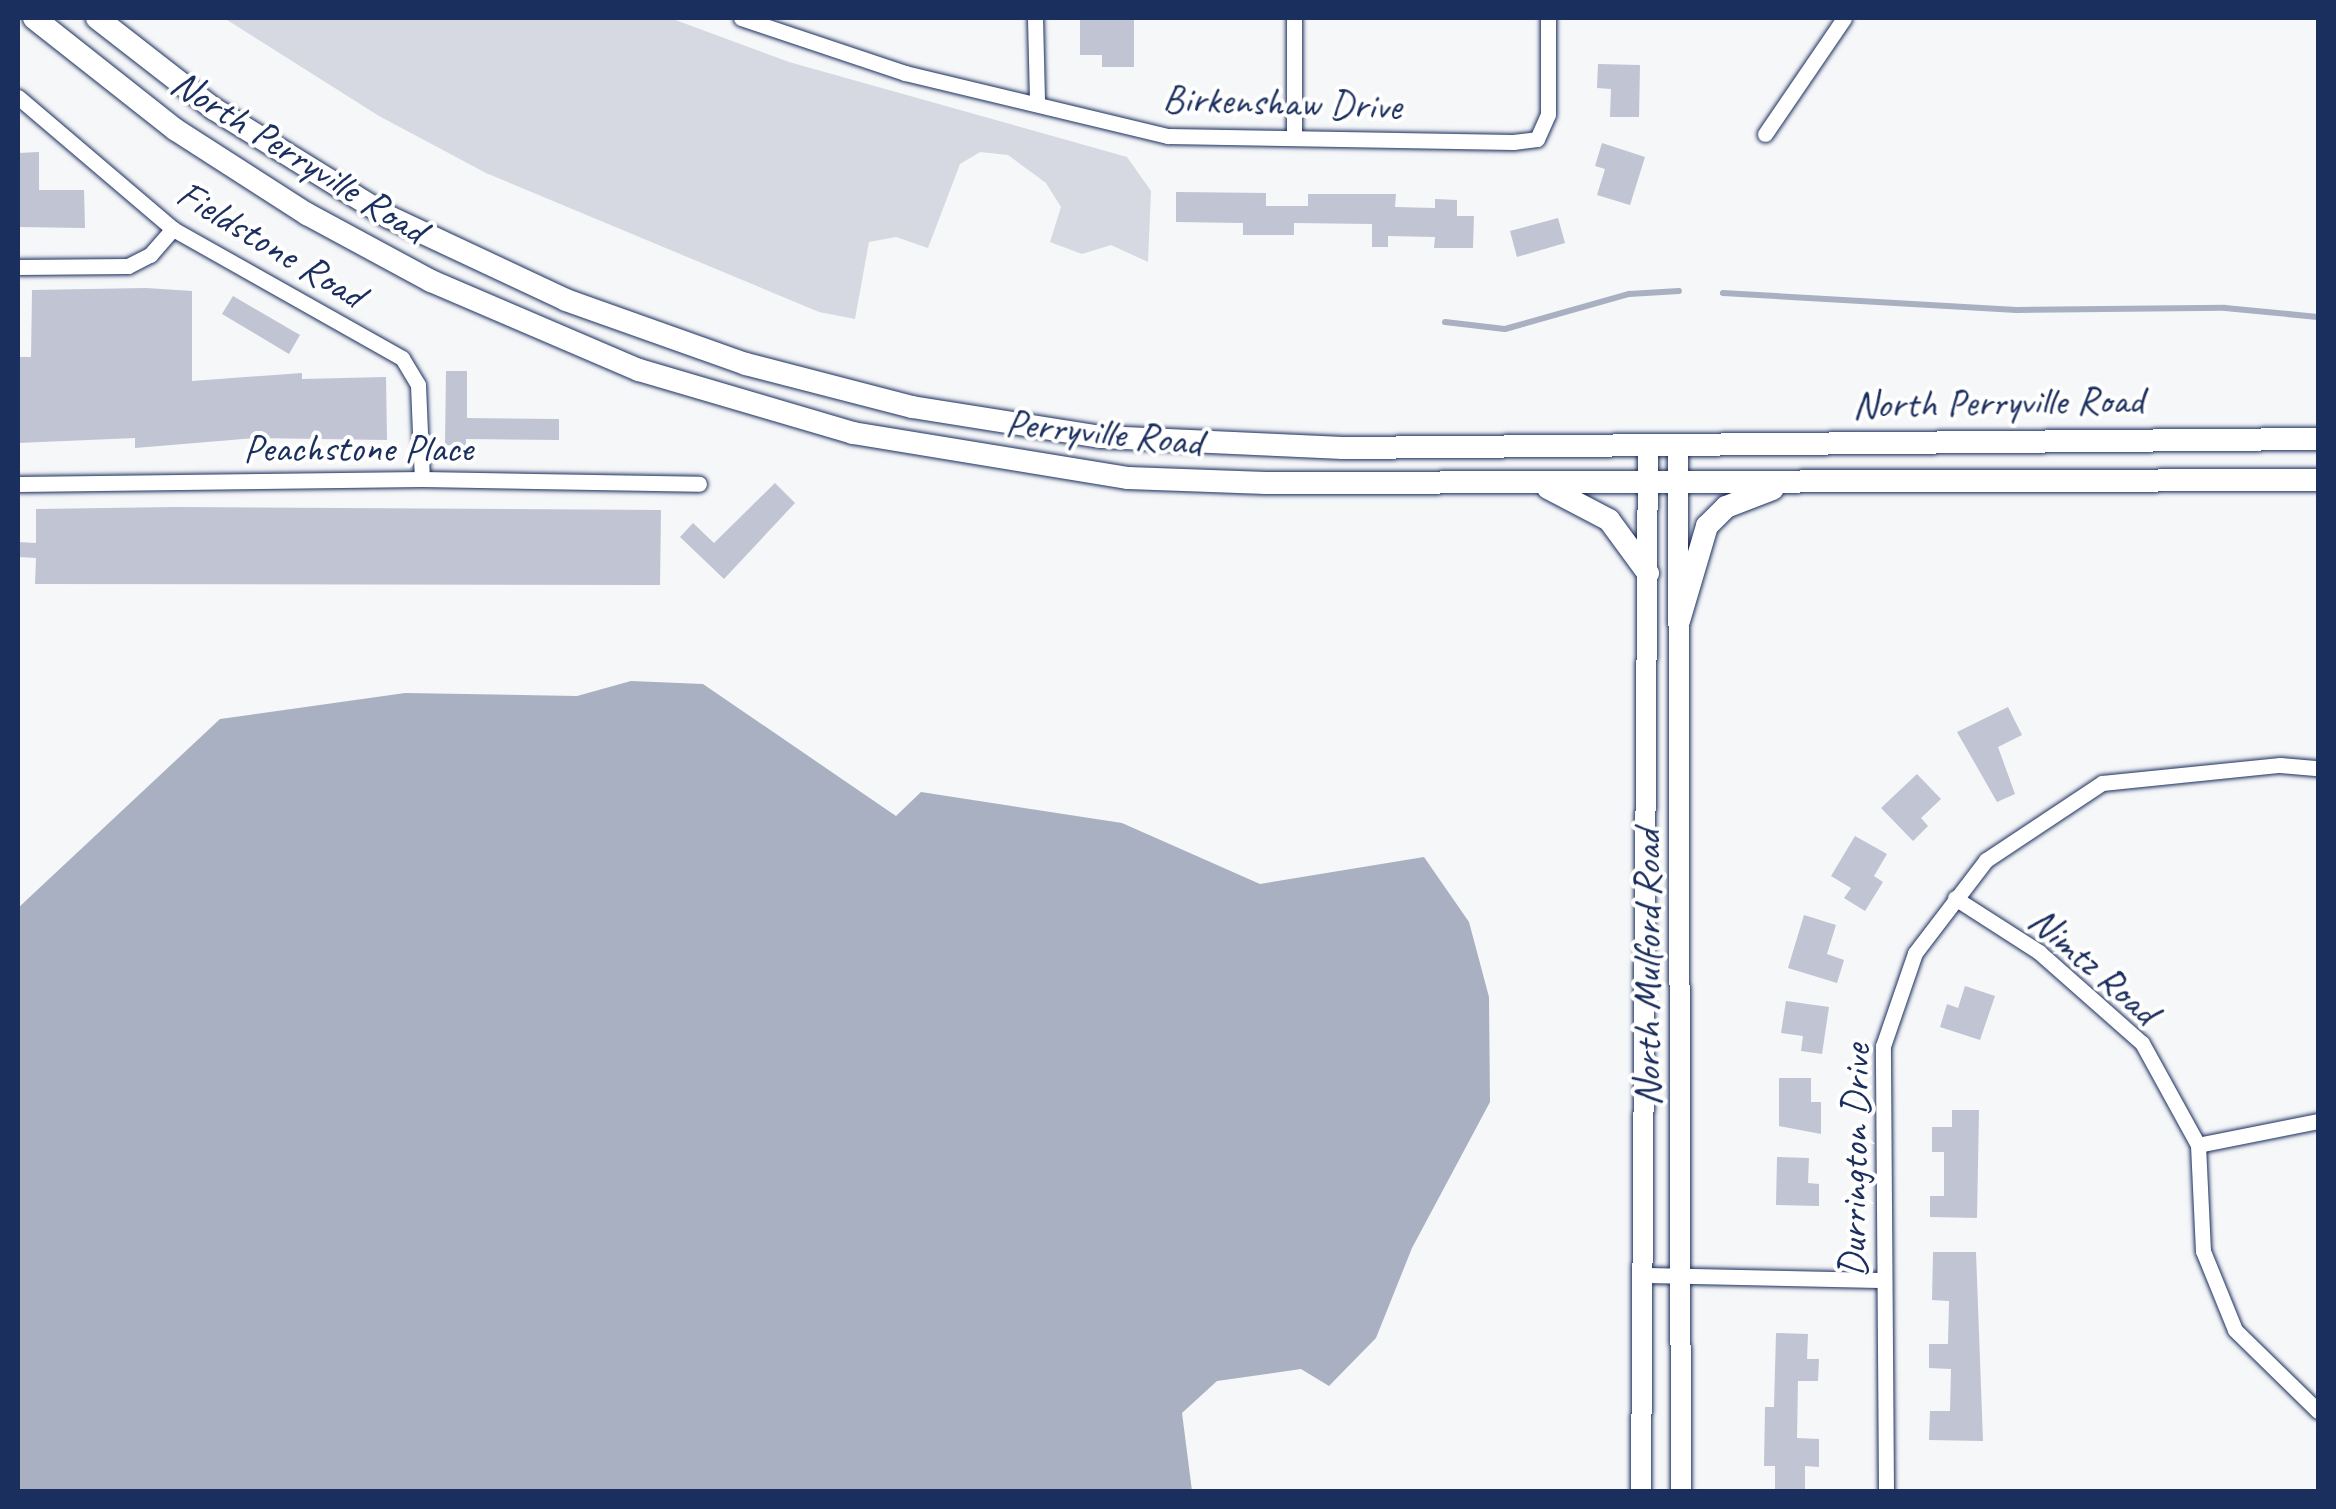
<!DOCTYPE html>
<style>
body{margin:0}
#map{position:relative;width:2336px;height:1509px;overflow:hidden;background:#f6f7f9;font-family:Caveat,sans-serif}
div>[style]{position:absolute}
.green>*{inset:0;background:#d6d9e2}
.water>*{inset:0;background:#a9b0c1}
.stream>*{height:6px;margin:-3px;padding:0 3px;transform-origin:3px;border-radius:3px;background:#a9b0c1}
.building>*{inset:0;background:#c0c4d3}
.roads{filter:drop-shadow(0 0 2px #1b2f5e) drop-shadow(0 0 2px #1b2f5e)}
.minor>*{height:15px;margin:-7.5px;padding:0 7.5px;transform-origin:7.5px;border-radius:7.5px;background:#fff}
.tertiary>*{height:20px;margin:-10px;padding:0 10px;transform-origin:10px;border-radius:10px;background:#fff}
.secondary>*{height:22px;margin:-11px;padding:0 11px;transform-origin:11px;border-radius:11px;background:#fff}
span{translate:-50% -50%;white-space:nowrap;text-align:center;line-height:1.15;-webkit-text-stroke:8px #fff;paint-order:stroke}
.street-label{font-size:40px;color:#1b2f5e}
.frame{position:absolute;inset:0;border:20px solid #1b2f5e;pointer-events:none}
</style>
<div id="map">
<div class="green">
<div style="clip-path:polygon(224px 18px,670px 18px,789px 62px,1127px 157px,1151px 191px,1148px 262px,1111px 245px,1082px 254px,1050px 242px,1061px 207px,1046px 183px,1008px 155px,980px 152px,960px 164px,928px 248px,896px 237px,869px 242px,855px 319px,819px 312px,486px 173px,379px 116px)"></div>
</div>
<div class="water">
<div style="clip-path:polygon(631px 681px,703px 684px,896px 816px,921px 792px,1122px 823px,1260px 884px,1424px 857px,1469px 922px,1489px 997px,1490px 1102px,1412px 1248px,1376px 1338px,1329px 1386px,1301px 1369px,1217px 1381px,1182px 1413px,1192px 1491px,18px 1491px,18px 908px,220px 719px,405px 693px,577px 696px)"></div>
</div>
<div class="stream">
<div style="left:1723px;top:293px;width:294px;rotate:3.3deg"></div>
<div style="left:2017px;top:310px;width:208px;rotate:-0.6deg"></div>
<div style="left:2225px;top:308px;width:93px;rotate:5.5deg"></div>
<div style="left:1445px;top:322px;width:60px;rotate:6.7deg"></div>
<div style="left:1505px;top:329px;width:129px;rotate:-15.8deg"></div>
<div style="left:1629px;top:294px;width:50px;rotate:-3.4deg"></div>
</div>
<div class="building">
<div style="clip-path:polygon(1080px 18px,1134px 18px,1134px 67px,1102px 67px,1102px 55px,1080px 55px)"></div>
<div style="clip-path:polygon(1598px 64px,1640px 65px,1639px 117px,1610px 117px,1611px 89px,1597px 88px)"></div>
<div style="clip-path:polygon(1602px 143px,1645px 157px,1630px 205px,1597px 195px,1605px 169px,1595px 166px)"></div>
<div style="clip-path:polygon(39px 152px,39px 190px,84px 190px,85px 228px,18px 227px,18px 153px)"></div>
<div style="clip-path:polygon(1176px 192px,1266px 193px,1266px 206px,1308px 206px,1308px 194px,1396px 194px,1395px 207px,1435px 208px,1435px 199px,1457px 200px,1457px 216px,1474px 216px,1473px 248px,1434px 248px,1435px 237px,1388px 236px,1388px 247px,1372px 247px,1372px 224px,1294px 223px,1294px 235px,1243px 235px,1243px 223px,1176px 222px)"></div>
<div style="clip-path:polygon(1558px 218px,1565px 243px,1517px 257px,1510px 231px)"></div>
<div style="clip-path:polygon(146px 288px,192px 291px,192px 381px,302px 373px,302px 379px,386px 377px,387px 440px,255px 438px,135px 448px,135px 438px,18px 443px,18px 357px,31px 357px,32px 290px)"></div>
<div style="clip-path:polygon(233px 296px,300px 335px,289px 354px,222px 314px)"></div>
<div style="clip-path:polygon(446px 371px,467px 371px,467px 418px,559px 419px,559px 440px,466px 439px,466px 446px,445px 445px)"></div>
<div style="clip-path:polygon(775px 483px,795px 503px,724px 579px,680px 537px,693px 523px,714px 543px)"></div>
<div style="clip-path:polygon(175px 507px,661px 510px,660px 585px,35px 584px,36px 558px,18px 557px,18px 542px,36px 543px,36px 509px)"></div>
<div style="clip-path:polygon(2008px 707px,2022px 735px,1998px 747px,2015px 794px,1997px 802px,1957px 732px)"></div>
<div style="clip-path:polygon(1917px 774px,1941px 799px,1921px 818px,1928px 826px,1913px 841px,1881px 808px)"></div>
<div style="clip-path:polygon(1855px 836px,1887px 854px,1874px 876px,1883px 882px,1865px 911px,1844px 898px,1851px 888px,1831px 876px)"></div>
<div style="clip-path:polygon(1804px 915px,1836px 925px,1827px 954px,1844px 960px,1837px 983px,1788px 968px)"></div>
<div style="clip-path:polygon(1965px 986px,1995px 996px,1980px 1040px,1940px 1027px,1947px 1004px,1958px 1008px)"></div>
<div style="clip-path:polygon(1786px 1001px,1829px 1007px,1822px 1054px,1801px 1051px,1803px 1036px,1781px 1033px)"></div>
<div style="clip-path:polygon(1779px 1078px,1811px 1078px,1811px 1102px,1821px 1102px,1821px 1134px,1779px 1126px)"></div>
<div style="clip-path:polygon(1952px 1110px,1979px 1110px,1977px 1218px,1930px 1217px,1930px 1196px,1944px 1196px,1944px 1152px,1932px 1152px,1932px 1127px,1952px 1127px)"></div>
<div style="clip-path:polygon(1777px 1157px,1809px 1158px,1808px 1183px,1819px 1184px,1819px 1206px,1776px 1205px)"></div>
<div style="clip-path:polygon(1933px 1252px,1976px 1252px,1983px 1441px,1929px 1440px,1930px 1411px,1950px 1411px,1951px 1369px,1929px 1368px,1929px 1344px,1948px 1344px,1949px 1301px,1932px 1300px)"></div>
<div style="clip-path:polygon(1776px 1333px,1808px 1334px,1807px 1359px,1819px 1359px,1818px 1381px,1798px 1381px,1797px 1438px,1819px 1439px,1819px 1467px,1805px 1466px,1805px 1492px,1775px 1492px,1775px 1466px,1764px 1466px,1765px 1407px,1774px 1407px)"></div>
</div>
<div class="roads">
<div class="minor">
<div style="left:741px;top:18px;width:173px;rotate:18.5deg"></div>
<div style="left:905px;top:73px;width:270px;rotate:13.5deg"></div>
<div style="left:1168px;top:136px;width:345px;rotate:1deg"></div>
<div style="left:1513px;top:142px;width:24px;rotate:-7deg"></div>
<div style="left:1537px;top:139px;width:27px;rotate:-66deg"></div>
<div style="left:1548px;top:114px;width:96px;rotate:-90deg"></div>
<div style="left:1035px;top:18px;width:83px;rotate:88.6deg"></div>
<div style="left:18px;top:97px;width:204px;rotate:40.4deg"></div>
<div style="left:173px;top:229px;width:263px;rotate:29.4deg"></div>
<div style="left:402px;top:358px;width:31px;rotate:59deg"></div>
<div style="left:418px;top:385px;width:94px;rotate:87.6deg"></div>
<div style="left:1765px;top:134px;width:140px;rotate:-55.7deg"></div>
<div style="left:1294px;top:136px;width:118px;rotate:-90deg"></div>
<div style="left:18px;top:267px;width:110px;rotate:-0.5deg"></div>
<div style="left:128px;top:266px;width:25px;rotate:-27deg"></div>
<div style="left:150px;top:255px;width:35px;rotate:-49deg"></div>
<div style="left:18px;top:484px;width:404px;rotate:-0.7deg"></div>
<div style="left:422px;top:479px;width:277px;rotate:1deg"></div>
<div style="left:1955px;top:898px;width:100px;rotate:32.7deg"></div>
<div style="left:2039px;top:952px;width:137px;rotate:41.5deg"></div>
<div style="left:2142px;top:1043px;width:116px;rotate:61.2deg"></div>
<div style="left:2198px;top:1145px;width:106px;rotate:87.3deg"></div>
<div style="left:2203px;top:1251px;width:85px;rotate:67.9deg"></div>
<div style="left:2235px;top:1330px;width:116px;rotate:44.3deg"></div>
<div style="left:2198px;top:1145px;width:122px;rotate:-11.3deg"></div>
<div style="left:1643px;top:1275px;width:240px;rotate:1.2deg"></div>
<div style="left:1886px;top:1492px;width:446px;rotate:-90.4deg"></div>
<div style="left:1883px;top:1046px;width:98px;rotate:-71deg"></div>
<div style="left:1915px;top:953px;width:117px;rotate:-52.6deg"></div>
<div style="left:1986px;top:860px;width:139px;rotate:-33.6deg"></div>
<div style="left:2102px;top:783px;width:179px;rotate:-5.8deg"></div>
<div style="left:2280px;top:765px;width:38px;rotate:5deg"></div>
</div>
<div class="tertiary">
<div style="left:1678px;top:444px;width:1048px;rotate:89.84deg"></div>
<div style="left:1641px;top:1492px;width:1047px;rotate:-89.62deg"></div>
</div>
<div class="secondary">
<div style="left:34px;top:18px;width:181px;rotate:38.3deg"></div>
<div style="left:176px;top:130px;width:156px;rotate:32.7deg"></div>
<div style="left:307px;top:214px;width:141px;rotate:28.4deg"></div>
<div style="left:431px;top:281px;width:226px;rotate:23.2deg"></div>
<div style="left:639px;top:370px;width:223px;rotate:16.4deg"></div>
<div style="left:853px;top:433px;width:279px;rotate:9.3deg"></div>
<div style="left:1128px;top:478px;width:138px;rotate:2.1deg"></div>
<div style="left:1266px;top:483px;width:1052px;rotate:-0.16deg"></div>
<div style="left:97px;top:18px;width:148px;rotate:37.9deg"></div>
<div style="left:214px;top:109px;width:206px;rotate:31.7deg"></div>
<div style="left:389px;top:217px;width:195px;rotate:25.1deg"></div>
<div style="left:566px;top:300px;width:191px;rotate:19.6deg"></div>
<div style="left:746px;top:364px;width:171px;rotate:14.5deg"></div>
<div style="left:912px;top:407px;width:192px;rotate:9deg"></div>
<div style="left:1102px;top:437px;width:241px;rotate:2.6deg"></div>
<div style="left:1343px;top:448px;width:975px;rotate:-0.53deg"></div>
<div style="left:1548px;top:488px;width:69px;rotate:27.7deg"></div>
<div style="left:1609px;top:520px;width:66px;rotate:53.7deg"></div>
<div style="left:1679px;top:621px;width:99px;rotate:-73.6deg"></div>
<div style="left:1707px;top:526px;width:27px;rotate:-45deg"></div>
<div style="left:1726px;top:507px;width:50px;rotate:-21deg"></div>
</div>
</div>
<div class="street-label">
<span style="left:1282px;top:102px;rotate:2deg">Birkenshaw Drive</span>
<span style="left:299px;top:156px;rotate:32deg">North Perryville Road</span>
<span style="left:271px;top:244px;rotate:31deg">Fieldstone Road</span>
<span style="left:1998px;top:402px;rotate:-1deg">North Perryville Road</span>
<span style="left:1104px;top:432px;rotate:6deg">Perryville Road</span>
<span style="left:358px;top:448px">Peachstone Place</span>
<span style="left:2094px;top:965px;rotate:41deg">Nimtz Road</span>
<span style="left:1647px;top:968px;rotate:-90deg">North Mulford Road</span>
<span style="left:1854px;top:1161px;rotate:-89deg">Durrington Drive</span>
</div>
<div class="frame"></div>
</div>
